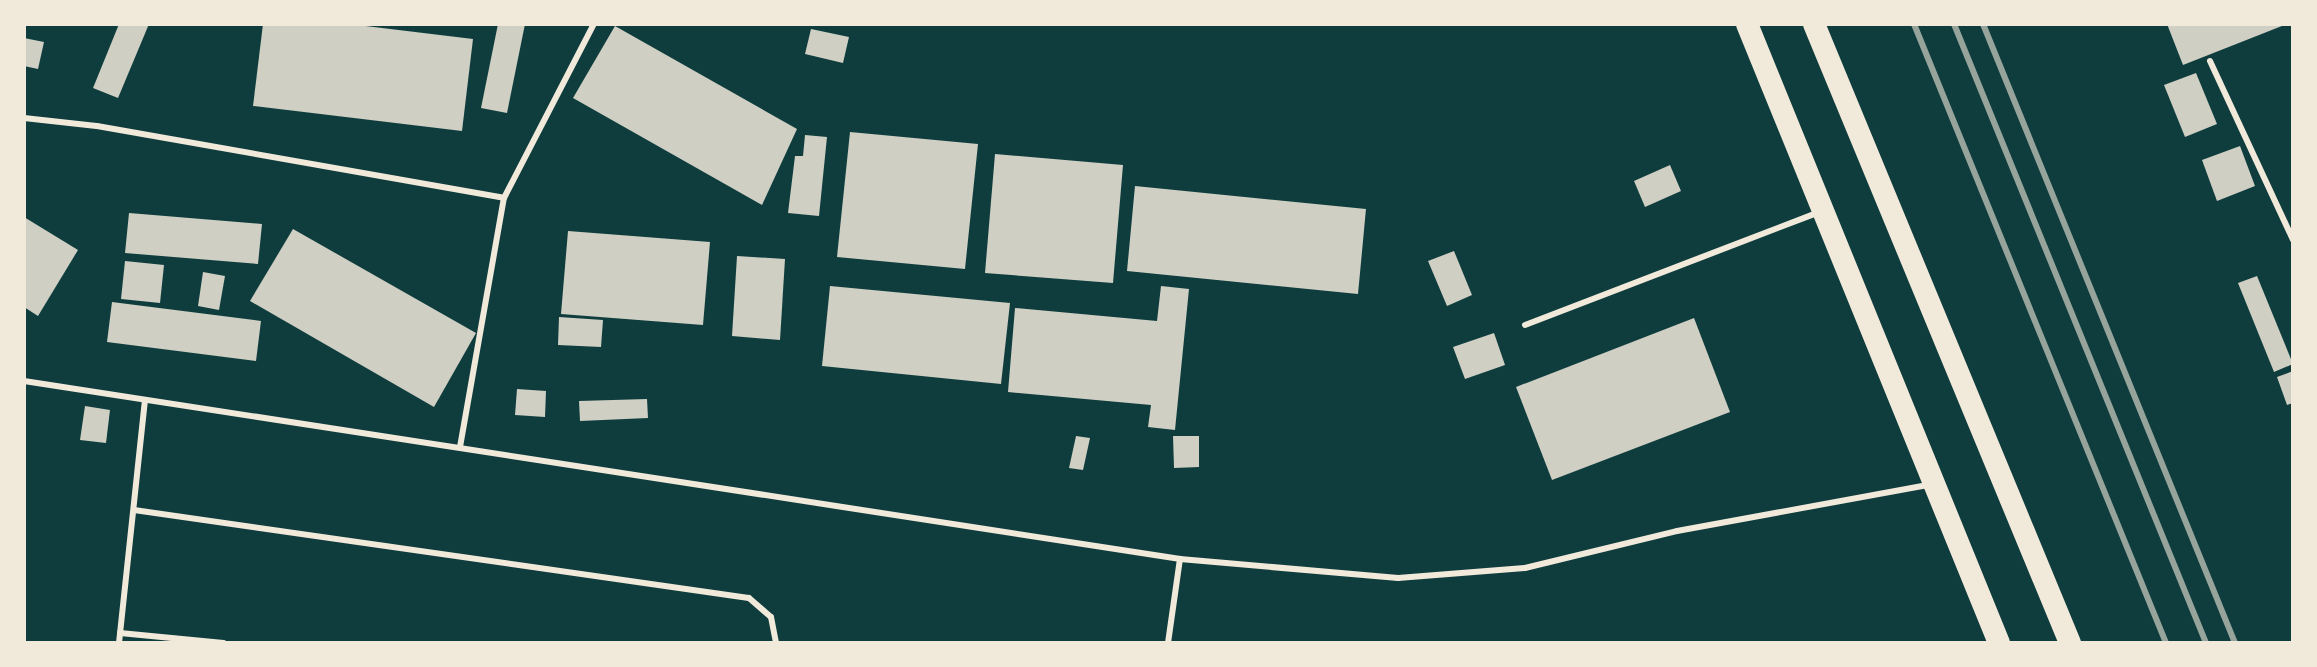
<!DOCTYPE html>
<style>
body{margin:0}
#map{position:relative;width:2317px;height:667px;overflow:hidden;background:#0f3d3e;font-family:"Crimson Pro",serif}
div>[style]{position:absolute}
.building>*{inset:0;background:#cfcfc3}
.service>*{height:6px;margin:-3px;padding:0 3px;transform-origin:3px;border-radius:3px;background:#f1e9da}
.trunk>*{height:22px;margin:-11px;padding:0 11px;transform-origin:11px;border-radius:11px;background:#f1e9da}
.rail>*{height:6px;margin:-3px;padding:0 3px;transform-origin:3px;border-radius:3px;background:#97a49c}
span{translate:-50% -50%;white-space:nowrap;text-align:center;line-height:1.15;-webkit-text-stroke:8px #f1e9da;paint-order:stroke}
.frame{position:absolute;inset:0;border:26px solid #f1e9da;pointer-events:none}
</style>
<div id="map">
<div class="building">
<div style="clip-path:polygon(119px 24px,149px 24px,118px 98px,93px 88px)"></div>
<div style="clip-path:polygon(263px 24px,349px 24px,473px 39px,462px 131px,253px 106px)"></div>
<div style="clip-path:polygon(498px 24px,525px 24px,507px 113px,481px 108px)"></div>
<div style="clip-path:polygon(2167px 24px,2287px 24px,2183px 65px)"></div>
<div style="clip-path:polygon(615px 26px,797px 129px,762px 205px,573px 98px)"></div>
<div style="clip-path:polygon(811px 29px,849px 37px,843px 63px,805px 54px)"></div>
<div style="clip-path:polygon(24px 38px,44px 42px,38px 69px,24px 66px)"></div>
<div style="clip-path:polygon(2196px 73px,2217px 124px,2185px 137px,2164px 85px)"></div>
<div style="clip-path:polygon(850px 132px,978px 144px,965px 269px,837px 257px)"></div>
<div style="clip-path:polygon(805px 135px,827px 137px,819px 216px,788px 213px,795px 156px,803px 156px)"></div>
<div style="clip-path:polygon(2240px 146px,2255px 186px,2217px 201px,2202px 160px)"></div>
<div style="clip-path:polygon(995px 154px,1123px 165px,1113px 283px,985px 273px)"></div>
<div style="clip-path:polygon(1670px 165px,1681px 191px,1645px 207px,1634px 181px)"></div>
<div style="clip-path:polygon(1135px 186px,1366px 209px,1358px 294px,1127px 271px)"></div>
<div style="clip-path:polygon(129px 213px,262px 224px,258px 264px,125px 253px)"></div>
<div style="clip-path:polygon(24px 217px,78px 250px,38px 316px,24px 307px)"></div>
<div style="clip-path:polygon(293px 229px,476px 333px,434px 407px,250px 301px)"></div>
<div style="clip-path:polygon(568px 231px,710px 242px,703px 325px,561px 314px)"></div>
<div style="clip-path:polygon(1454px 251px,1472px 295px,1447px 306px,1428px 261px)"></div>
<div style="clip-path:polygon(737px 256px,785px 259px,780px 340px,732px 336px)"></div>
<div style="clip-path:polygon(125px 261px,164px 265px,160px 303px,121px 299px)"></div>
<div style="clip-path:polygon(203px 272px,225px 276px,219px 310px,198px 306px)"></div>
<div style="clip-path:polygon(2257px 276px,2293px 364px,2274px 372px,2238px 283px)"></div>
<div style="clip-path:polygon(830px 286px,1010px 303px,1001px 384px,822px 366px)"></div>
<div style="clip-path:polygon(1161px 286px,1189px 289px,1175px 430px,1148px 427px,1151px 405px,1008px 392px,1015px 308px,1157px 321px)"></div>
<div style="clip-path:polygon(112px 302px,261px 321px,256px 361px,107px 342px)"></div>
<div style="clip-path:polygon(559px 317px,603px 320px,601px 347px,558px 345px)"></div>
<div style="clip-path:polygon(1694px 318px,1730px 412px,1552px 480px,1516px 387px)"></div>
<div style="clip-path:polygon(1494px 333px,1505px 365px,1465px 379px,1453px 347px)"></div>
<div style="clip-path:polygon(2293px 371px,2293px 403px,2287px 405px,2277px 377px)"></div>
<div style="clip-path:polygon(517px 389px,546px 391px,545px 417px,515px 415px)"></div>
<div style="clip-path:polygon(647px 399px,648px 418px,580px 421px,579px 401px)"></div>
<div style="clip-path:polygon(85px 406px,110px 410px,106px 443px,80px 440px)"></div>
<div style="clip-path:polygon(1076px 436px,1090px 438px,1083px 470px,1069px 468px)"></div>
<div style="clip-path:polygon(1173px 436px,1199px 436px,1199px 467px,1174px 468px)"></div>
</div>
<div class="service">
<div style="left:2210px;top:61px;width:197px;rotate:65.1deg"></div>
<div style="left:24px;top:118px;width:73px;rotate:6.3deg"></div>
<div style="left:97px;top:126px;width:413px;rotate:10deg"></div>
<div style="left:1525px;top:325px;width:313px;rotate:-21deg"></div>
<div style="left:24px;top:381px;width:1170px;rotate:8.75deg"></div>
<div style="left:1180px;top:559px;width:219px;rotate:5deg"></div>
<div style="left:1398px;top:578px;width:127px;rotate:-4.5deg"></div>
<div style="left:1525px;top:568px;width:156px;rotate:-13.7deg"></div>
<div style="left:1677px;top:531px;width:255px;rotate:-10.4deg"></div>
<div style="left:460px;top:447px;width:253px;rotate:-80deg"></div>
<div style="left:504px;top:198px;width:196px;rotate:-62.7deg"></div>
<div style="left:134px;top:510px;width:621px;rotate:8.14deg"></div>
<div style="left:749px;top:598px;width:29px;rotate:41deg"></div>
<div style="left:771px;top:617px;width:26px;rotate:79deg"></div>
<div style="left:120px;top:633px;width:104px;rotate:5.5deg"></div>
<div style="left:119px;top:643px;width:244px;rotate:-83.9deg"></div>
<div style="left:1168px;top:643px;width:85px;rotate:-81.9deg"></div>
</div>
<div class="trunk">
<div style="left:1747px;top:24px;width:668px;rotate:67.85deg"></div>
<div style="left:1814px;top:24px;width:670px;rotate:67.53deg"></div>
</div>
<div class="rail">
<div style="left:1914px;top:24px;width:668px;rotate:67.85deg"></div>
<div style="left:1954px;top:24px;width:668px;rotate:67.85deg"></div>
<div style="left:1983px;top:24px;width:668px;rotate:67.85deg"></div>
</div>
<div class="frame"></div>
</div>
